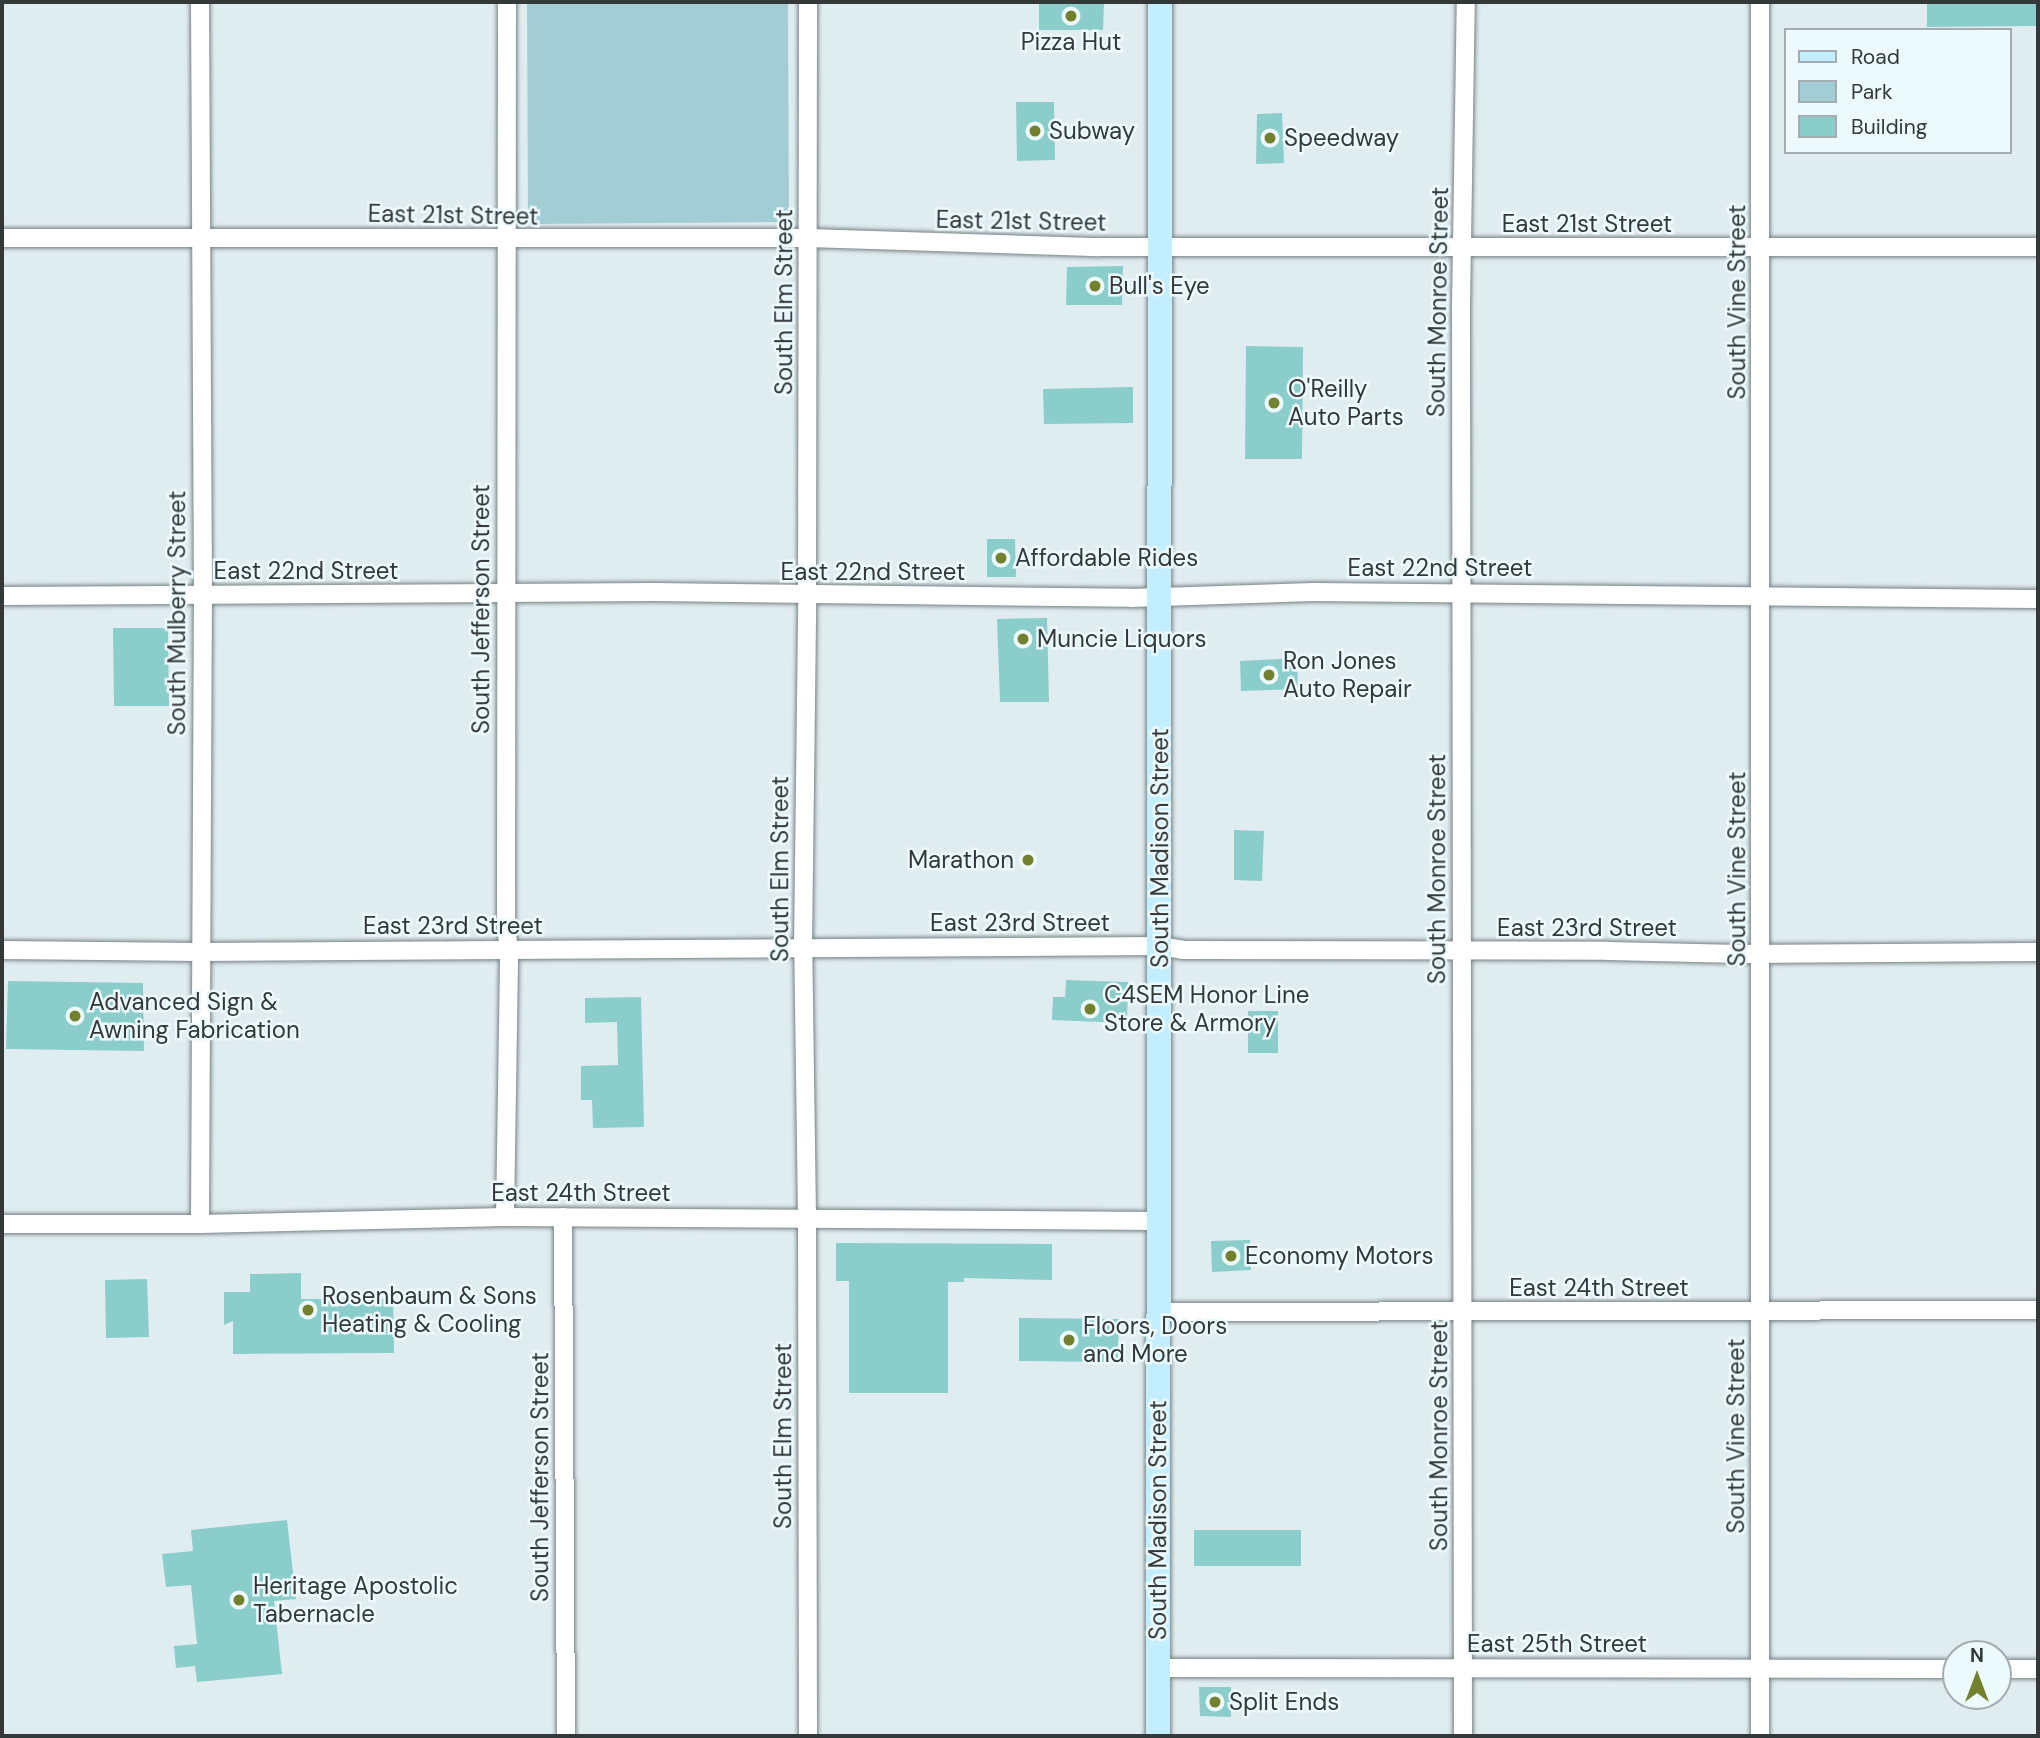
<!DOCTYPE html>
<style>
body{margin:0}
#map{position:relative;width:2040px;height:1738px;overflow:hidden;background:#e0edf0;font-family:"DM Sans",sans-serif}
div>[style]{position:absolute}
.green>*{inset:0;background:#a3cdd5}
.building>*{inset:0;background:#8bcdca}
.roads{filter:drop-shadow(0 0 2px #768284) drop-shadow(0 0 2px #768284)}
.minor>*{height:18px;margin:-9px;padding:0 9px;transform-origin:9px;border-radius:9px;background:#fff}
.secondary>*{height:24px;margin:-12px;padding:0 12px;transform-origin:12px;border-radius:12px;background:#c2eeff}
.dots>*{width:19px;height:19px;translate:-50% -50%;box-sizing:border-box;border:4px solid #edfafd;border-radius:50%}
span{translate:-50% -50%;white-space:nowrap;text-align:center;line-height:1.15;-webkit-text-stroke:5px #edfafd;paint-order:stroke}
.poi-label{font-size:24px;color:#333839}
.left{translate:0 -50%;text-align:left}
.right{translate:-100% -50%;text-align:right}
.street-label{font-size:24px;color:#333839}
.frame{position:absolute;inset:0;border:4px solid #333839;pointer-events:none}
.legend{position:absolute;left:1784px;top:28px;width:228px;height:126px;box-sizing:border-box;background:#edfafd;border:2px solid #a3acaf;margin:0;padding:9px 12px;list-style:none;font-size:21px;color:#333839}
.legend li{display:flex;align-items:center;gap:14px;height:35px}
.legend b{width:35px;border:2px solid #a3acaf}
.north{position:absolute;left:1942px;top:1640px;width:70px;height:70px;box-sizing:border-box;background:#edfafd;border:2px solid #a3acaf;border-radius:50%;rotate:0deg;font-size:19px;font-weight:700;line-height:28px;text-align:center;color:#333839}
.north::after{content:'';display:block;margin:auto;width:24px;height:32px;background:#73802d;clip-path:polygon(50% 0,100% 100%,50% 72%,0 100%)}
</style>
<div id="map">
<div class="green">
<div style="clip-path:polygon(527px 2px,788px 2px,789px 222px,528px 224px)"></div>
</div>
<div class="building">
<div style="clip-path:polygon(1039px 2px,1104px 2px,1103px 30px,1039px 30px)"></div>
<div style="clip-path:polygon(1927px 2px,2038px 2px,2038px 26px,1927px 27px)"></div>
<div style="clip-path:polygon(1016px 102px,1054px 102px,1055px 160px,1017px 161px)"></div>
<div style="clip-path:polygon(1282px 113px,1284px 163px,1256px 164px,1257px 114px)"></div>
<div style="clip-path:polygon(1123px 266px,1122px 305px,1066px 305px,1067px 267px)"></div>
<div style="clip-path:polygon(1246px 346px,1303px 347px,1302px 459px,1245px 459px)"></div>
<div style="clip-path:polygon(1133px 387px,1133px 423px,1044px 424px,1043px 389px)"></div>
<div style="clip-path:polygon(987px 539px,1015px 539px,1016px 577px,987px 577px)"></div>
<div style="clip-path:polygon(1047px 618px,1049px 702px,1000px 702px,997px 619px)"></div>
<div style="clip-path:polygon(113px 628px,168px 628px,169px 706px,114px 706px)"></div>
<div style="clip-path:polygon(1297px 658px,1298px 689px,1241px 691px,1240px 661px)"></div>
<div style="clip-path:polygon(1234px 830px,1264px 831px,1262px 881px,1234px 880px)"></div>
<div style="clip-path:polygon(1066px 980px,1128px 982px,1127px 1023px,1052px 1020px,1053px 997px,1065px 997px)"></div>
<div style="clip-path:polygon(8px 981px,143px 983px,144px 1051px,6px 1049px)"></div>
<div style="clip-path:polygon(641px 997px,644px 1127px,593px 1128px,592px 1100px,581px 1100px,581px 1066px,618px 1065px,617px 1022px,585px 1023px,585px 998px)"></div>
<div style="clip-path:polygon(1248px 1011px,1278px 1011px,1278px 1053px,1248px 1053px)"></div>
<div style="clip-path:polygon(1250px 1240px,1251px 1270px,1212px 1272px,1211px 1241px)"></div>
<div style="clip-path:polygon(836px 1243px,1052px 1244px,1052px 1280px,964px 1278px,964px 1282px,948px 1282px,948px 1393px,849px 1393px,849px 1281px,836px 1281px)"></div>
<div style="clip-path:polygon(301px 1273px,301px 1299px,393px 1299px,394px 1353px,233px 1354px,233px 1321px,224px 1325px,224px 1292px,250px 1292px,250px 1274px)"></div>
<div style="clip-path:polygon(147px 1279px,149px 1337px,106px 1338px,105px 1280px)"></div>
<div style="clip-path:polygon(1019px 1318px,1119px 1319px,1118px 1362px,1019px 1361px)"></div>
<div style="clip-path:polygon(287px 1520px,296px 1599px,274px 1601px,282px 1674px,197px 1682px,195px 1666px,176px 1668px,174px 1646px,197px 1644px,191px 1585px,166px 1587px,162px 1554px,193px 1551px,191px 1530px)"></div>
<div style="clip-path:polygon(1194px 1530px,1301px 1530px,1301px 1566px,1194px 1566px)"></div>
<div style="clip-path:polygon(1199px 1687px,1231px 1687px,1231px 1717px,1200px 1716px)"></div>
</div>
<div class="roads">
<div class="minor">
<div style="left:1760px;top:2px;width:1734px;rotate:90deg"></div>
<div style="left:2px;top:238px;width:806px"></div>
<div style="left:808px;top:238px;width:292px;rotate:1.8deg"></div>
<div style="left:1100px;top:247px;width:938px"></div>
<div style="left:2px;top:596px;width:651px;rotate:-0.35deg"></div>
<div style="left:653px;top:592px;width:478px;rotate:0.7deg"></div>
<div style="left:1131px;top:598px;width:182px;rotate:-1.9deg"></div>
<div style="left:1313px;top:592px;width:725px;rotate:0.55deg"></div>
<div style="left:2px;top:950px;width:197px;rotate:0.6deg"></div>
<div style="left:199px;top:952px;width:960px;rotate:-0.36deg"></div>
<div style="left:1159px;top:946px;width:24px;rotate:9deg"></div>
<div style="left:1183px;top:950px;width:425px;rotate:0.1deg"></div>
<div style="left:1608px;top:951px;width:133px;rotate:1.3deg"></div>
<div style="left:1741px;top:954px;width:297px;rotate:-0.4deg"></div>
<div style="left:505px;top:1217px;width:266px;rotate:-89.1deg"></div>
<div style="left:509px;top:951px;width:24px;rotate:-97deg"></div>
<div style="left:506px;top:927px;width:925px;rotate:-89.94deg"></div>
<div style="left:563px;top:1217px;width:519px;rotate:89.67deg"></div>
<div style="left:2px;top:1224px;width:198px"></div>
<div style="left:200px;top:1224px;width:305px;rotate:-1.3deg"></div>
<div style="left:505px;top:1217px;width:655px;rotate:0.35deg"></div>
<div style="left:200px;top:1224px;width:629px;rotate:-89.73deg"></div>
<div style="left:203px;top:595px;width:593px;rotate:-90.29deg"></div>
<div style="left:1160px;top:1312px;width:878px;rotate:-0.13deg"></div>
<div style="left:1158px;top:1668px;width:798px;rotate:0.07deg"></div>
<div style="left:1998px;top:1669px;width:40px"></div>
<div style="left:808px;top:1736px;width:519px;rotate:-90.11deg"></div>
<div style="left:807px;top:1217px;width:270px;rotate:-90.8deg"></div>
<div style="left:803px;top:947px;width:351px;rotate:-89.3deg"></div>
<div style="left:807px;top:596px;width:594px;rotate:-89.9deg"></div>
<div style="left:1463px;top:1736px;width:1430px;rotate:-90.08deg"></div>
<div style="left:1461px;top:306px;width:304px;rotate:-89.1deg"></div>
</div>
<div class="secondary">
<div style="left:1158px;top:1736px;width:1734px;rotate:-89.93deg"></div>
</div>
</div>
<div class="dots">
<div style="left:1071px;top:16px;background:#73802d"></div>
<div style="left:1035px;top:131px;background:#73802d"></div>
<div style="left:1270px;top:138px;background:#73802d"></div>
<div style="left:1095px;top:286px;background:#73802d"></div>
<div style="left:1274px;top:403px;background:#73802d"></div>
<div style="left:1001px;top:558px;background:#73802d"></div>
<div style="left:1023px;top:639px;background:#73802d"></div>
<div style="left:1269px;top:675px;background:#73802d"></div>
<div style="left:1028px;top:860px;background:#73802d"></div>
<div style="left:1090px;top:1009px;background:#73802d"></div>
<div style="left:75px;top:1016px;background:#73802d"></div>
<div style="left:1231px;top:1256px;background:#73802d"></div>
<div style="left:308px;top:1310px;background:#73802d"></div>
<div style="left:1069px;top:1340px;background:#73802d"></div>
<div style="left:239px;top:1600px;background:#73802d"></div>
<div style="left:1215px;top:1702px;background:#73802d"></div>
</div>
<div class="poi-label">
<span style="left:1071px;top:42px">Pizza Hut</span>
<span class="left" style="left:1049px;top:131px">Subway</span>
<span class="left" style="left:1284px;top:138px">Speedway</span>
<span class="left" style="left:1109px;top:286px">Bull's Eye</span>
<span class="left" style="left:1288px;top:403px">O'Reilly<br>Auto Parts</span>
<span class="left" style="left:1015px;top:558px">Affordable Rides</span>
<span class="left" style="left:1037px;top:639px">Muncie Liquors</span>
<span class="left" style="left:1283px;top:675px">Ron Jones<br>Auto Repair</span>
<span class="right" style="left:1014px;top:860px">Marathon</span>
<span class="left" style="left:1104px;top:1009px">C4SEM Honor Line<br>Store &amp; Armory</span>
<span class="left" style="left:89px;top:1016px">Advanced Sign &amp;<br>Awning Fabrication</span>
<span class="left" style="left:1245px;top:1256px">Economy Motors</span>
<span class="left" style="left:322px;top:1310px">Rosenbaum &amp; Sons<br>Heating &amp; Cooling</span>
<span class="left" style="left:1083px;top:1340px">Floors, Doors<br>and More</span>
<span class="left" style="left:253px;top:1600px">Heritage Apostolic<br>Tabernacle</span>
<span class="left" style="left:1229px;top:1702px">Split Ends</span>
</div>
<div class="street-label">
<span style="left:453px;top:215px;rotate:1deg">East 21st Street</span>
<span style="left:1021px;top:221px;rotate:1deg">East 21st Street</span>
<span style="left:1587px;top:224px">East 21st Street</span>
<span style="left:784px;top:302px;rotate:-90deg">South Elm Street</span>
<span style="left:1438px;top:302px;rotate:-89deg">South Monroe Street</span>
<span style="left:1737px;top:302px;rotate:-90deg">South Vine Street</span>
<span style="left:1440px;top:568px">East 22nd Street</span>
<span style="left:306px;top:571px">East 22nd Street</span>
<span style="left:873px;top:572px">East 22nd Street</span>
<span style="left:481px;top:609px;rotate:-90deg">South Jefferson Street</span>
<span style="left:177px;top:613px;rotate:-90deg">South Mulberry Street</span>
<span style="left:1160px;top:848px;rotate:-90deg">South Madison Street</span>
<span style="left:780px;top:869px;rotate:-90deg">South Elm Street</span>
<span style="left:1437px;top:869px;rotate:-90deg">South Monroe Street</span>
<span style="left:1737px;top:869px;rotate:-90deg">South Vine Street</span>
<span style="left:1020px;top:923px">East 23rd Street</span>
<span style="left:453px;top:926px">East 23rd Street</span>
<span style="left:1587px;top:928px">East 23rd Street</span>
<span style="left:581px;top:1193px">East 24th Street</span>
<span style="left:1599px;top:1288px">East 24th Street</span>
<span style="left:783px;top:1436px;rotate:-90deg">South Elm Street</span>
<span style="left:1439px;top:1436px;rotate:-90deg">South Monroe Street</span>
<span style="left:1736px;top:1436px;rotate:-90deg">South Vine Street</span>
<span style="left:540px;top:1477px;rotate:-90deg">South Jefferson Street</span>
<span style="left:1158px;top:1520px;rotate:-90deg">South Madison Street</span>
<span style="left:1557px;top:1644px">East 25th Street</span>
</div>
<div class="frame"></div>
<ul class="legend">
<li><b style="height:9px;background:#c2eeff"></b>Road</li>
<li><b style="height:19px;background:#a3cdd5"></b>Park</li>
<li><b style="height:19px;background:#8bcdca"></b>Building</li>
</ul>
<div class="north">N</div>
</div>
